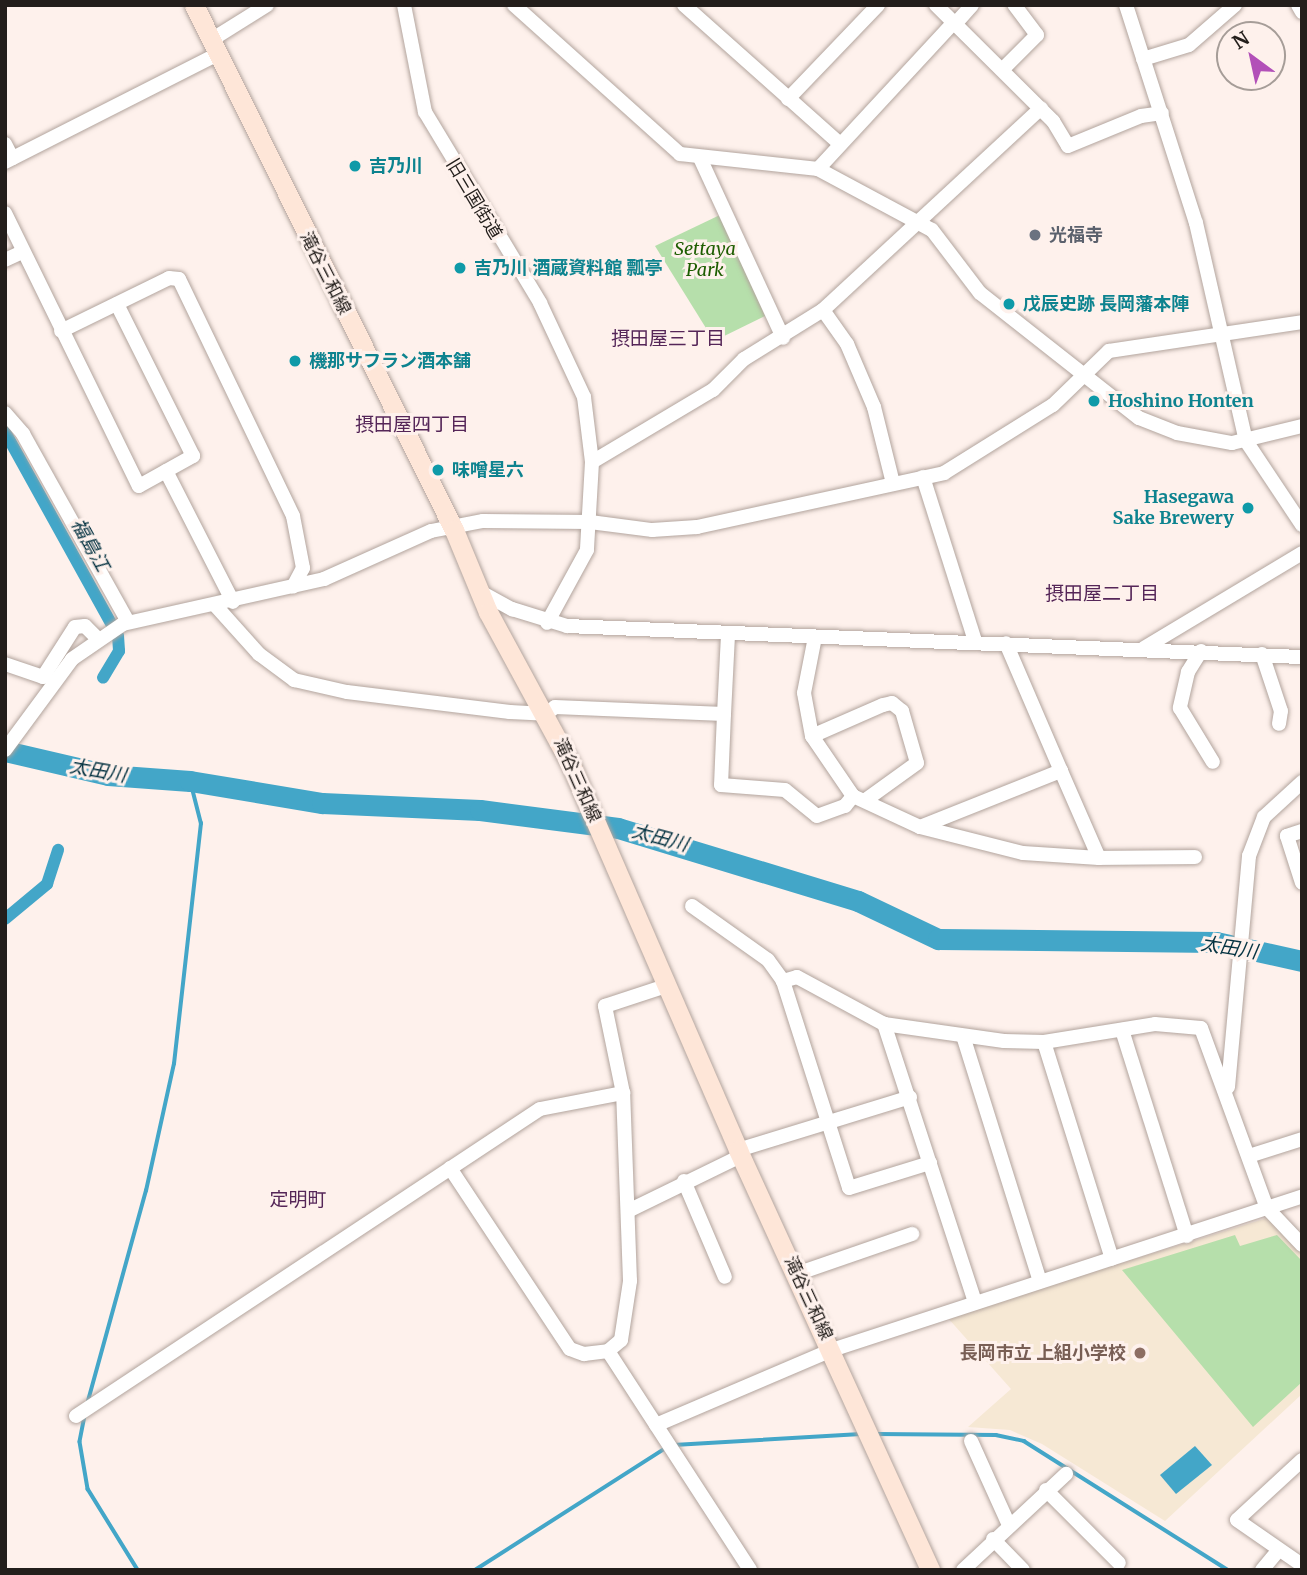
<!DOCTYPE html>
<meta charset="utf-8">
<style>
body{margin:0}
#map{position:relative;width:1307px;height:1575px;overflow:hidden;background:#fef1ec;font-family:Merriweather,"Noto Sans JP",serif}
div>[style]{position:absolute}
.education>*{inset:0;background:#f6e8d4}
.green>*{inset:0;background:#b6dfab}
.water>*{inset:0;background:#43a6c8}
.stream>*{height:3.5px;margin:-1.75px;padding:0 1.75px;transform-origin:1.75px;border-radius:1.75px;background:#43a6c8}
.canal>*{height:12px;margin:-6px;padding:0 6px;transform-origin:6px;border-radius:6px;background:#43a6c8}
.river>*{height:21px;margin:-10.5px;padding:0 10.5px;transform-origin:10.5px;border-radius:10.5px;background:#43a6c8}
.roads{filter:drop-shadow(0 0 2px #b2a49d) drop-shadow(0 0 2px #b2a49d)}
.street>*{height:14px;margin:-7px;padding:0 7px;transform-origin:7px;border-radius:7px;background:#fff}
.secondary>*{height:19px;margin:-9.5px;padding:0 9.5px;transform-origin:9.5px;border-radius:9.5px;background:#fee6d8}
.dots>*{width:19px;height:19px;translate:-50% -50%;box-sizing:border-box;border:4px solid #fef1ec;border-radius:50%}
span{translate:-50% -50%;white-space:nowrap;text-align:center;line-height:1.15;-webkit-text-stroke:6px #fef1ec;paint-order:stroke}
.culture-label{font-size:18px;color:#0d838f;font-weight:700}
.left{translate:0 -50%;text-align:left}
.right{translate:-100% -50%;text-align:right}
.street-label{font-size:18px;color:#231e1b}
.worship-label{font-size:18px;color:#5b616d;font-weight:700}
.park-label{font-size:18px;color:#1d5d00;font-style:italic}
.education-label{font-size:18px;color:#785e54;font-weight:700}
.neighbourhood-label{font-size:19px;color:#552658}
.water-label{font-size:19px;color:#053342;font-style:italic}
.frame{position:absolute;inset:0;border:7px solid #231e1b;pointer-events:none}
.north{position:absolute;left:1216px;top:21px;width:70px;height:70px;box-sizing:border-box;background:#fef1ec;border:2px solid #a69d98;border-radius:50%;rotate:327deg;font-size:19px;font-weight:700;line-height:28px;text-align:center;color:#231e1b}
.north::after{content:'';display:block;margin:auto;width:24px;height:32px;background:#b250b8;clip-path:polygon(50% 0,100% 100%,50% 72%,0 100%)}
</style>
<div id="map">
<div class="education">
<div style="clip-path:polygon(1267px 1218px,1302px 1253px,1302px 1394px,1165px 1521px,1042px 1444px,1010px 1430px,968px 1427px,1011px 1389px,947px 1317px)"></div>
</div>
<div class="green">
<div style="clip-path:polygon(722px 214px,765px 316px,714px 341px,655px 246px)"></div>
<div style="clip-path:polygon(1235px 1235px,1240px 1246px,1277px 1235px,1302px 1261px,1302px 1382px,1253px 1427px,1122px 1270px)"></div>
</div>
<div class="water">
<div style="clip-path:polygon(1195px 1446px,1212px 1465px,1176px 1494px,1160px 1475px)"></div>
</div>
<div class="stream">
<div style="left:88px;top:1401px;width:218px;rotate:-74.6deg"></div>
<div style="left:146px;top:1191px;width:130px;rotate:-77.6deg"></div>
<div style="left:174px;top:1064px;width:242px;rotate:-83.6deg"></div>
<div style="left:201px;top:824px;width:44px;rotate:-104.3deg"></div>
<div style="left:85px;top:1416px;width:26px;rotate:101deg"></div>
<div style="left:80px;top:1442px;width:48px;rotate:80.3deg"></div>
<div style="left:88px;top:1489px;width:95px;rotate:58.3deg"></div>
<div style="left:876px;top:1434px;width:120px;rotate:0.5deg"></div>
<div style="left:996px;top:1435px;width:29px;rotate:12deg"></div>
<div style="left:1024px;top:1441px;width:241px;rotate:32.3deg"></div>
<div style="left:674px;top:1445px;width:187px;rotate:-3.4deg"></div>
<div style="left:475px;top:1570px;width:228px;rotate:-32.6deg"></div>
</div>
<div class="canal">
<div style="left:5px;top:432px;width:233px;rotate:61deg"></div>
<div style="left:118px;top:636px;width:15px;rotate:86deg"></div>
<div style="left:119px;top:651px;width:31px;rotate:121deg"></div>
<div style="left:5px;top:919px;width:55px;rotate:-39.8deg"></div>
<div style="left:47px;top:884px;width:36px;rotate:-72deg"></div>
</div>
<div class="river">
<div style="left:5px;top:751px;width:106px;rotate:13.1deg"></div>
<div style="left:108px;top:775px;width:82px;rotate:4.2deg"></div>
<div style="left:190px;top:781px;width:134px;rotate:9.5deg"></div>
<div style="left:322px;top:803px;width:158px;rotate:2.5deg"></div>
<div style="left:480px;top:810px;width:139px;rotate:7.4deg"></div>
<div style="left:618px;top:828px;width:251px;rotate:16.9deg"></div>
<div style="left:858px;top:901px;width:89px;rotate:25.4deg"></div>
<div style="left:938px;top:939px;width:278px;rotate:0.6deg"></div>
<div style="left:1216px;top:942px;width:88px;rotate:12.5deg"></div>
</div>
<div class="roads">
<div class="street">
<div style="left:404px;top:5px;width:109px;rotate:78.9deg"></div>
<div style="left:425px;top:112px;width:223px;rotate:58.9deg"></div>
<div style="left:540px;top:303px;width:104px;rotate:64.9deg"></div>
<div style="left:584px;top:397px;width:65px;rotate:83deg"></div>
<div style="left:592px;top:462px;width:88px;rotate:93.3deg"></div>
<div style="left:587px;top:550px;width:83px;rotate:118.7deg"></div>
<div style="left:514px;top:5px;width:223px;rotate:41.9deg"></div>
<div style="left:680px;top:154px;width:139px;rotate:6.2deg"></div>
<div style="left:818px;top:169px;width:129px;rotate:28.2deg"></div>
<div style="left:932px;top:230px;width:79px;rotate:52.7deg"></div>
<div style="left:980px;top:293px;width:202px;rotate:38.2deg"></div>
<div style="left:1139px;top:418px;width:41px;rotate:21.5deg"></div>
<div style="left:1177px;top:433px;width:56px;rotate:10.3deg"></div>
<div style="left:1232px;top:443px;width:72px;rotate:-13.7deg"></div>
<div style="left:684px;top:5px;width:206px;rotate:41.7deg"></div>
<div style="left:936px;top:5px;width:165px;rotate:44.8deg"></div>
<div style="left:1053px;top:121px;width:29px;rotate:59deg"></div>
<div style="left:1068px;top:146px;width:79px;rotate:-22.3deg"></div>
<div style="left:1141px;top:116px;width:21px;rotate:-8deg"></div>
<div style="left:1126px;top:5px;width:229px;rotate:72.2deg"></div>
<div style="left:1196px;top:223px;width:224px;rotate:77.1deg"></div>
<div style="left:1246px;top:441px;width:101px;rotate:56.3deg"></div>
<div style="left:1298px;top:5px;width:8px;rotate:60deg"></div>
<div style="left:956px;top:23px;width:24px;rotate:-48deg"></div>
<div style="left:211px;top:40px;width:66px;rotate:-32deg"></div>
<div style="left:1143px;top:59px;width:48px;rotate:-16.9deg"></div>
<div style="left:1189px;top:45px;width:61px;rotate:-41deg"></div>
<div style="left:1003px;top:69px;width:48px;rotate:-45deg"></div>
<div style="left:1037px;top:35px;width:38px;rotate:-127deg"></div>
<div style="left:788px;top:99px;width:130px;rotate:-46.2deg"></div>
<div style="left:5px;top:144px;width:16px;rotate:63deg"></div>
<div style="left:700px;top:158px;width:198px;rotate:65.2deg"></div>
<div style="left:5px;top:162px;width:237px;rotate:-26.9deg"></div>
<div style="left:818px;top:169px;width:200px;rotate:-47.2deg"></div>
<div style="left:5px;top:213px;width:304px;rotate:63.9deg"></div>
<div style="left:139px;top:486px;width:62px;rotate:-29.1deg"></div>
<div style="left:193px;top:456px;width:170px;rotate:-116.6deg"></div>
<div style="left:5px;top:260px;width:19px;rotate:-25deg"></div>
<div style="left:823px;top:310px;width:42px;rotate:54.8deg"></div>
<div style="left:847px;top:344px;width:69px;rotate:66.8deg"></div>
<div style="left:874px;top:407px;width:78px;rotate:76deg"></div>
<div style="left:61px;top:331px;width:120px;rotate:-26.1deg"></div>
<div style="left:169px;top:278px;width:10px;rotate:6deg"></div>
<div style="left:179px;top:279px;width:263px;rotate:64.3deg"></div>
<div style="left:293px;top:516px;width:53px;rotate:79.1deg"></div>
<div style="left:303px;top:568px;width:21px;rotate:118deg"></div>
<div style="left:5px;top:413px;width:28px;rotate:49deg"></div>
<div style="left:23px;top:434px;width:215px;rotate:60.8deg"></div>
<div style="left:592px;top:462px;width:141px;rotate:-30.8deg"></div>
<div style="left:713px;top:390px;width:44px;rotate:-45deg"></div>
<div style="left:744px;top:359px;width:93px;rotate:-31.8deg"></div>
<div style="left:823px;top:310px;width:297px;rotate:-42.8deg"></div>
<div style="left:166px;top:471px;width:147px;rotate:62.9deg"></div>
<div style="left:923px;top:477px;width:172px;rotate:72.4deg"></div>
<div style="left:479px;top:591px;width:38px;rotate:29deg"></div>
<div style="left:512px;top:609px;width:58px;rotate:17.2deg"></div>
<div style="left:567px;top:626px;width:736px;rotate:2.42deg"></div>
<div style="left:215px;top:605px;width:66px;rotate:48.1deg"></div>
<div style="left:259px;top:654px;width:44px;rotate:36.6deg"></div>
<div style="left:294px;top:680px;width:54px;rotate:12.8deg"></div>
<div style="left:347px;top:692px;width:164px;rotate:7deg"></div>
<div style="left:510px;top:712px;width:36px;rotate:3deg"></div>
<div style="left:546px;top:714px;width:11px;rotate:-38deg"></div>
<div style="left:555px;top:707px;width:169px;rotate:2.4deg"></div>
<div style="left:724px;top:714px;width:80px;rotate:-87.1deg"></div>
<div style="left:815px;top:637px;width:57px;rotate:101.1deg"></div>
<div style="left:804px;top:693px;width:44px;rotate:79.5deg"></div>
<div style="left:812px;top:736px;width:77px;rotate:-23.6deg"></div>
<div style="left:883px;top:705px;width:9px;rotate:-13deg"></div>
<div style="left:892px;top:703px;width:13px;rotate:39deg"></div>
<div style="left:902px;top:711px;width:54px;rotate:73.9deg"></div>
<div style="left:917px;top:763px;width:62px;rotate:144.2deg"></div>
<div style="left:1144px;top:648px;width:184px;rotate:-31deg"></div>
<div style="left:1201px;top:651px;width:25px;rotate:122deg"></div>
<div style="left:1188px;top:672px;width:37px;rotate:103deg"></div>
<div style="left:1180px;top:708px;width:63px;rotate:58.6deg"></div>
<div style="left:1262px;top:654px;width:60px;rotate:71.6deg"></div>
<div style="left:1281px;top:711px;width:13px;rotate:99deg"></div>
<div style="left:5px;top:664px;width:40px;rotate:18.9deg"></div>
<div style="left:43px;top:677px;width:59px;rotate:-57.4deg"></div>
<div style="left:75px;top:627px;width:10px;rotate:-6deg"></div>
<div style="left:85px;top:626px;width:17px;rotate:45deg"></div>
<div style="left:724px;top:714px;width:71px;rotate:92.4deg"></div>
<div style="left:721px;top:785px;width:64px;rotate:4.5deg"></div>
<div style="left:785px;top:790px;width:41px;rotate:39.1deg"></div>
<div style="left:817px;top:816px;width:30px;rotate:-20deg"></div>
<div style="left:845px;top:806px;width:13px;rotate:-51deg"></div>
<div style="left:812px;top:736px;width:73px;rotate:55.7deg"></div>
<div style="left:853px;top:796px;width:74px;rotate:24.8deg"></div>
<div style="left:920px;top:827px;width:152px;rotate:-21.7deg"></div>
<div style="left:1061px;top:771px;width:139px;rotate:-113.3deg"></div>
<div style="left:5px;top:750px;width:113px;rotate:-53.6deg"></div>
<div style="left:72px;top:659px;width:62px;rotate:-34.5deg"></div>
<div style="left:123px;top:624px;width:206px;rotate:-12.6deg"></div>
<div style="left:324px;top:579px;width:117px;rotate:-24.2deg"></div>
<div style="left:431px;top:531px;width:53px;rotate:-10.9deg"></div>
<div style="left:483px;top:521px;width:107px;rotate:0.5deg"></div>
<div style="left:590px;top:522px;width:63px;rotate:7.4deg"></div>
<div style="left:652px;top:530px;width:45px;rotate:-3.8deg"></div>
<div style="left:697px;top:527px;width:253px;rotate:-12.3deg"></div>
<div style="left:944px;top:473px;width:128px;rotate:-32deg"></div>
<div style="left:1053px;top:405px;width:78px;rotate:-44deg"></div>
<div style="left:1109px;top:351px;width:195px;rotate:-8.5deg"></div>
<div style="left:920px;top:827px;width:106px;rotate:14.2deg"></div>
<div style="left:1023px;top:853px;width:76px;rotate:3.8deg"></div>
<div style="left:1099px;top:858px;width:95px;rotate:-113.6deg"></div>
<div style="left:1302px;top:831px;width:16px;rotate:162deg"></div>
<div style="left:1287px;top:836px;width:49px;rotate:72.3deg"></div>
<div style="left:1099px;top:858px;width:96px;rotate:-0.6deg"></div>
<div style="left:692px;top:906px;width:93px;rotate:35.4deg"></div>
<div style="left:768px;top:960px;width:26px;rotate:54deg"></div>
<div style="left:884px;top:1024px;width:99px;rotate:-151.6deg"></div>
<div style="left:797px;top:977px;width:15px;rotate:164deg"></div>
<div style="left:783px;top:981px;width:217px;rotate:72.3deg"></div>
<div style="left:849px;top:1188px;width:85px;rotate:-17.2deg"></div>
<div style="left:1122px;top:1030px;width:216px;rotate:72.5deg"></div>
<div style="left:964px;top:1039px;width:254px;rotate:72.6deg"></div>
<div style="left:1044px;top:1042px;width:227px;rotate:72.6deg"></div>
<div style="left:1228px;top:1087px;width:232px;rotate:-84.8deg"></div>
<div style="left:1249px;top:856px;width:42px;rotate:-69deg"></div>
<div style="left:1264px;top:817px;width:52px;rotate:-42.6deg"></div>
<div style="left:738px;top:1150px;width:180px;rotate:-17.1deg"></div>
<div style="left:1252px;top:1155px;width:52px;rotate:-17.7deg"></div>
<div style="left:450px;top:1168px;width:217px;rotate:56.5deg"></div>
<div style="left:570px;top:1349px;width:15px;rotate:20deg"></div>
<div style="left:584px;top:1354px;width:24px;rotate:-7deg"></div>
<div style="left:608px;top:1351px;width:17px;rotate:-40deg"></div>
<div style="left:621px;top:1340px;width:60px;rotate:-81.3deg"></div>
<div style="left:630px;top:1281px;width:188px;rotate:-92.1deg"></div>
<div style="left:623px;top:1093px;width:89px;rotate:-101.7deg"></div>
<div style="left:605px;top:1006px;width:64px;rotate:-18.2deg"></div>
<div style="left:684px;top:1181px;width:104px;rotate:66.9deg"></div>
<div style="left:628px;top:1211px;width:126px;rotate:-26deg"></div>
<div style="left:796px;top:1274px;width:123px;rotate:-19deg"></div>
<div style="left:975px;top:1302px;width:293px;rotate:-108.1deg"></div>
<div style="left:884px;top:1024px;width:121px;rotate:8.1deg"></div>
<div style="left:1004px;top:1041px;width:40px;rotate:1.4deg"></div>
<div style="left:1044px;top:1042px;width:112px;rotate:-9.2deg"></div>
<div style="left:1155px;top:1024px;width:46px;rotate:5deg"></div>
<div style="left:1201px;top:1028px;width:192px;rotate:69.9deg"></div>
<div style="left:1267px;top:1208px;width:51px;rotate:46.6deg"></div>
<div style="left:608px;top:1351px;width:261px;rotate:57deg"></div>
<div style="left:76px;top:1416px;width:556px;rotate:-33.49deg"></div>
<div style="left:540px;top:1109px;width:85px;rotate:-10.9deg"></div>
<div style="left:656px;top:1425px;width:191px;rotate:-23.1deg"></div>
<div style="left:832px;top:1350px;width:495px;rotate:-18.1deg"></div>
<div style="left:971px;top:1441px;width:92px;rotate:65.7deg"></div>
<div style="left:1302px;top:1460px;width:88px;rotate:137.3deg"></div>
<div style="left:1237px;top:1520px;width:79px;rotate:34.7deg"></div>
<div style="left:1046px;top:1490px;width:103px;rotate:45deg"></div>
<div style="left:993px;top:1539px;width:43px;rotate:45.9deg"></div>
<div style="left:963px;top:1570px;width:141px;rotate:-43deg"></div>
<div style="left:1262px;top:1570px;width:26px;rotate:-50deg"></div>
</div>
<div class="secondary">
<div style="left:194px;top:5px;width:586px;rotate:63.65deg"></div>
<div style="left:454px;top:530px;width:89px;rotate:67.5deg"></div>
<div style="left:488px;top:612px;width:172px;rotate:61.5deg"></div>
<div style="left:570px;top:763px;width:422px;rotate:66.5deg"></div>
<div style="left:738px;top:1150px;width:462px;rotate:65.4deg"></div>
</div>
</div>
<div class="dots">
<div style="left:355px;top:166px;background:#0f9aa8"></div>
<div style="left:1035px;top:235px;background:#6b7280"></div>
<div style="left:460px;top:268px;background:#0f9aa8"></div>
<div style="left:1009px;top:304px;background:#0f9aa8"></div>
<div style="left:295px;top:361px;background:#0f9aa8"></div>
<div style="left:1094px;top:401px;background:#0f9aa8"></div>
<div style="left:438px;top:470px;background:#0f9aa8"></div>
<div style="left:1248px;top:508px;background:#0f9aa8"></div>
<div style="left:1140px;top:1353px;background:#8d6e63"></div>
</div>
<div class="culture-label">
<span class="left" style="left:369px;top:166px">吉乃川</span>
<span class="left" style="left:474px;top:268px">吉乃川 酒蔵資料館 瓢亭</span>
<span class="left" style="left:1023px;top:304px">戊辰史跡 長岡藩本陣</span>
<span class="left" style="left:309px;top:361px">機那サフラン酒本舗</span>
<span class="left" style="left:1108px;top:401px">Hoshino Honten</span>
<span class="left" style="left:452px;top:470px">味噌星六</span>
<span class="right" style="left:1234px;top:508px">Hasegawa<br>Sake Brewery</span>
</div>
<div class="street-label">
<span style="left:474px;top:199px;rotate:59deg">旧三国街道</span>
<span style="left:325px;top:273px;rotate:63deg">滝谷三和線</span>
<span style="left:577px;top:780px;rotate:66deg">滝谷三和線</span>
<span style="left:808px;top:1298px;rotate:65deg">滝谷三和線</span>
</div>
<div class="worship-label">
<span class="left" style="left:1049px;top:235px">光福寺</span>
</div>
<div class="park-label">
<span style="left:705px;top:260px">Settaya<br>Park</span>
</div>
<div class="education-label">
<span class="right" style="left:1126px;top:1353px">長岡市立 上組小学校</span>
</div>
<div class="neighbourhood-label">
<span style="left:668px;top:339px">摂田屋三丁目</span>
<span style="left:412px;top:425px">摂田屋四丁目</span>
<span style="left:1102px;top:594px">摂田屋二丁目</span>
<span style="left:298px;top:1200px">定明町</span>
</div>
<div class="water-label">
<span style="left:90px;top:545px;rotate:61deg">福島江</span>
<span style="left:98px;top:771px;rotate:10deg">太田川</span>
<span style="left:660px;top:838px;rotate:15deg">太田川</span>
<span style="left:1229px;top:948px;rotate:9deg">太田川</span>
</div>
<div class="frame"></div>
<div class="north">N</div>
</div>
